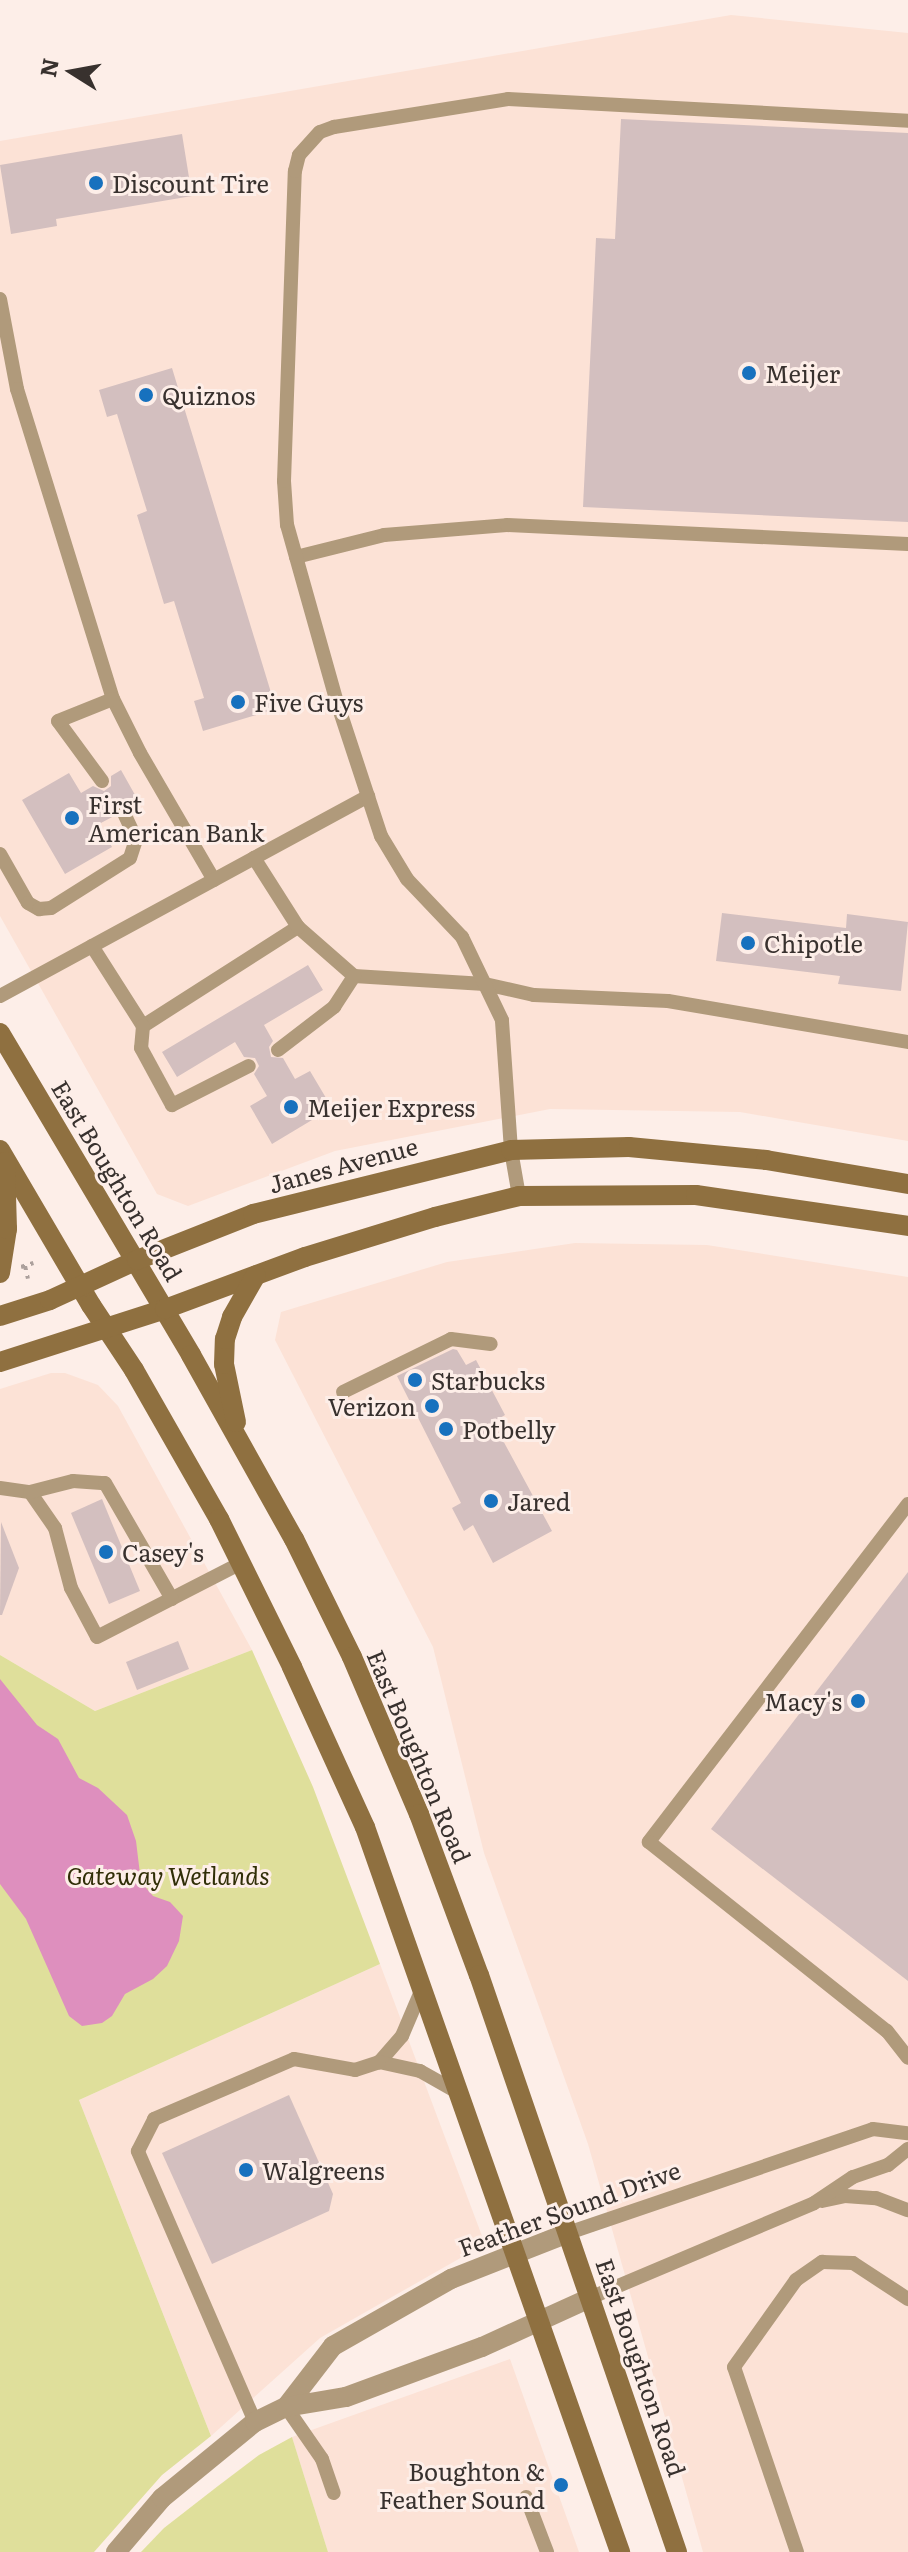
<!DOCTYPE html>
<style>
body{margin:0}
#map{position:relative;width:908px;height:2552px;overflow:hidden;background:#fdeee8;font-family:Literata,serif}
div>[style]{position:absolute}
.built>*{inset:0;background:#fce2d6}
.green>*{inset:0;background:#dfdf9b}
.water>*{inset:0;background:#de8fbe}
.building>*{inset:0;background:#d3bfbf}
.path>*{height:4px;margin-top:-2px;transform-origin:0;background:repeating-linear-gradient(90deg,#aca09c 0 4px,transparent 0 10px)}
.lane>*{height:14px;margin:-7px;padding:0 7px;transform-origin:7px;border-radius:7px;background:#b09a7b}
.street>*{height:20px;margin:-10px;padding:0 10px;transform-origin:10px;border-radius:10px;background:#b09a7b}
.secondary>*{height:20px;margin:-10px;padding:0 10px;transform-origin:10px;border-radius:10px;background:#8f7040}
.dots>*{width:22px;height:22px;translate:-50% -50%;box-sizing:border-box;border:4px solid #fdeee8;border-radius:50%}
span{translate:-50% -50%;white-space:nowrap;text-align:center;line-height:1.15;-webkit-text-stroke:6px #fdeee8;paint-order:stroke}
.poi-label{font-size:24px;color:#38312e}
.left{translate:0 -50%;text-align:left}
.right{translate:-100% -50%;text-align:right}
.street-label{font-size:24px;color:#38312e}
.park-label{font-size:24px;color:#302e07;font-style:italic}
.north{position:absolute;left:32px;top:32px;width:80px;height:80px;-webkit-text-stroke:6px #fdeee8;paint-order:stroke;rotate:281deg;font-size:22px;font-weight:700;line-height:32px;text-align:center;color:#38312e}
.north::after{content:'';display:block;margin:auto;width:28px;height:36px;background:#38312e;clip-path:polygon(50% 0,100% 100%,50% 72%,0 100%)}
</style>
<div id="map">
<div class="built">
<div style="clip-path:polygon(731px 15px,908px 33px,908px 1141px,740px 1112px,550px 1109px,335px 1151px,188px 1206px,157px 1194px,0 916px,0 141px)"></div>
<div style="clip-path:polygon(575px 1243px,707px 1245px,908px 1277px,908px 2552px,703px 2552px,588px 2144px,484px 1853px,433px 1647px,275px 1340px,281px 1312px,447px 1262px)"></div>
<div style="clip-path:polygon(51px 1373px,65px 1373px,98px 1385px,118px 1406px,252px 1650px,95px 1711px,0 1655px,0 1389px)"></div>
<div style="clip-path:polygon(380px 1964px,485px 2244px,320px 2338px,211px 2436px,79px 2100px)"></div>
<div style="clip-path:polygon(510px 2359px,579px 2552px,328px 2552px,292px 2437px)"></div>
</div>
<div class="green">
<div style="clip-path:polygon(252px 1650px,313px 1787px,380px 1964px,79px 2100px,211px 2436px,162px 2475px,94px 2552px,0 2552px,0 1655px,95px 1711px)"></div>
<div style="clip-path:polygon(292px 2437px,328px 2552px,141px 2552px,164px 2528px,218px 2486px,259px 2455px)"></div>
</div>
<div class="water">
<div style="clip-path:polygon(0 1679px,37px 1725px,58px 1739px,79px 1778px,98px 1788px,127px 1815px,136px 1841px,141px 1882px,153px 1896px,170px 1902px,183px 1916px,179px 1941px,167px 1966px,153px 1979px,125px 1994px,112px 2016px,102px 2023px,82px 2026px,69px 2016px,26px 1919px,0 1884px)"></div>
</div>
<div class="building">
<div style="clip-path:polygon(621px 119px,908px 133px,908px 522px,583px 507px,596px 238px,615px 239px)"></div>
<div style="clip-path:polygon(182px 134px,192px 196px,56px 219px,57px 226px,11px 234px,0 165px)"></div>
<div style="clip-path:polygon(172px 368px,276px 709px,203px 731px,194px 701px,204px 698px,174px 601px,164px 604px,137px 515px,147px 511px,117px 414px,107px 417px,99px 390px)"></div>
<div style="clip-path:polygon(121px 770px,139px 802px,132px 806px,123px 801px,115px 805px,114px 816px,99px 824px,112px 847px,65px 874px,22px 800px,69px 773px,81px 793px,93px 786px,104px 791px,111px 786px,111px 776px)"></div>
<div style="clip-path:polygon(722px 913px,846px 928px,847px 914px,908px 922px,901px 991px,838px 984px,840px 976px,716px 961px)"></div>
<div style="clip-path:polygon(308px 965px,323px 990px,264px 1025px,273px 1041px,269px 1047px,271px 1057px,283px 1058px,295px 1079px,310px 1071px,332px 1108px,272px 1144px,250px 1106px,267px 1096px,254px 1074px,259px 1066px,255px 1058px,244px 1057px,235px 1042px,177px 1077px,162px 1052px)"></div>
<div style="clip-path:polygon(453px 1349px,457px 1350px,466px 1365px,476px 1360px,505px 1415px,493px 1422px,552px 1531px,493px 1563px,473px 1525px,464px 1531px,452px 1508px,461px 1503px,397px 1376px)"></div>
<div style="clip-path:polygon(102px 1499px,140px 1591px,109px 1604px,71px 1513px)"></div>
<div style="clip-path:polygon(1px 1522px,19px 1568px,2px 1615px,0 1615px)"></div>
<div style="clip-path:polygon(908px 1572px,908px 1981px,711px 1829px)"></div>
<div style="clip-path:polygon(178px 1641px,189px 1669px,137px 1690px,126px 1662px)"></div>
<div style="clip-path:polygon(289px 2095px,333px 2194px,329px 2211px,212px 2264px,162px 2153px)"></div>
</div>
<div class="path">
<div style="left:25px;top:1266px;width:13px;rotate:77deg"></div>
<div style="left:21px;top:1267px;width:13px;rotate:-18deg"></div>
</div>
<div class="lane">
<div style="left:0;top:299px;width:92px;rotate:79.3deg"></div>
<div style="left:17px;top:389px;width:325px;rotate:72.8deg"></div>
<div style="left:113px;top:699px;width:60px;rotate:63.4deg"></div>
<div style="left:140px;top:753px;width:147px;rotate:59.8deg"></div>
<div style="left:296px;top:557px;width:91px;rotate:-14deg"></div>
<div style="left:384px;top:535px;width:123px;rotate:-4.6deg"></div>
<div style="left:507px;top:525px;width:401px;rotate:2.7deg"></div>
<div style="left:102px;top:781px;width:74px;rotate:-126.3deg"></div>
<div style="left:58px;top:721px;width:59px;rotate:-21.8deg"></div>
<div style="left:0;top:854px;width:56px;rotate:60.3deg"></div>
<div style="left:28px;top:903px;width:13px;rotate:29deg"></div>
<div style="left:39px;top:909px;width:12px;rotate:-5deg"></div>
<div style="left:51px;top:908px;width:93px;rotate:-32.3deg"></div>
<div style="left:130px;top:858px;width:20px;rotate:-72deg"></div>
<div style="left:136px;top:839px;width:31px;rotate:-115deg"></div>
<div style="left:298px;top:927px;width:74px;rotate:41.2deg"></div>
<div style="left:354px;top:976px;width:131px;rotate:3.5deg"></div>
<div style="left:485px;top:984px;width:50px;rotate:12.7deg"></div>
<div style="left:534px;top:995px;width:134px;rotate:2.6deg"></div>
<div style="left:668px;top:1001px;width:243px;rotate:9.7deg"></div>
<div style="left:92px;top:946px;width:95px;rotate:57.5deg"></div>
<div style="left:143px;top:1026px;width:184px;rotate:-32.6deg"></div>
<div style="left:298px;top:927px;width:82px;rotate:-122.5deg"></div>
<div style="left:0;top:996px;width:419px;rotate:-28.5deg"></div>
<div style="left:143px;top:1026px;width:22px;rotate:95deg"></div>
<div style="left:141px;top:1048px;width:65px;rotate:61.5deg"></div>
<div style="left:172px;top:1105px;width:86px;rotate:-26.9deg"></div>
<div style="left:278px;top:1050px;width:71px;rotate:-37.5deg"></div>
<div style="left:334px;top:1007px;width:37px;rotate:-57deg"></div>
<div style="left:519px;top:1196px;width:47px;rotate:-99.9deg"></div>
<div style="left:511px;top:1150px;width:130px;rotate:-94deg"></div>
<div style="left:502px;top:1020px;width:92px;rotate:-115.7deg"></div>
<div style="left:462px;top:937px;width:80px;rotate:-133.5deg"></div>
<div style="left:407px;top:879px;width:50px;rotate:-121.2deg"></div>
<div style="left:381px;top:836px;width:144px;rotate:-108.2deg"></div>
<div style="left:336px;top:699px;width:181px;rotate:-105.7deg"></div>
<div style="left:287px;top:525px;width:44px;rotate:-93.9deg"></div>
<div style="left:284px;top:481px;width:310px;rotate:-88deg"></div>
<div style="left:295px;top:171px;width:16px;rotate:-76deg"></div>
<div style="left:299px;top:155px;width:31px;rotate:-48deg"></div>
<div style="left:320px;top:132px;width:15px;rotate:-20deg"></div>
<div style="left:334px;top:127px;width:176px;rotate:-9.1deg"></div>
<div style="left:508px;top:99px;width:401px;rotate:3.1deg"></div>
<div style="left:343px;top:1392px;width:120px;rotate:-26.1deg"></div>
<div style="left:451px;top:1339px;width:40px;rotate:7.1deg"></div>
<div style="left:0;top:1488px;width:30px;rotate:8deg"></div>
<div style="left:30px;top:1492px;width:44px;rotate:55.2deg"></div>
<div style="left:55px;top:1528px;width:62px;rotate:75.1deg"></div>
<div style="left:71px;top:1588px;width:55px;rotate:62deg"></div>
<div style="left:97px;top:1637px;width:162px;rotate:-27.2deg"></div>
<div style="left:30px;top:1492px;width:44px;rotate:-14.3deg"></div>
<div style="left:73px;top:1481px;width:32px;rotate:4deg"></div>
<div style="left:105px;top:1483px;width:134px;rotate:60deg"></div>
<div style="left:908px;top:1504px;width:426px;rotate:127.5deg"></div>
<div style="left:649px;top:1842px;width:304px;rotate:38.5deg"></div>
<div style="left:887px;top:2031px;width:34px;rotate:52deg"></div>
<div style="left:422px;top:1989px;width:51px;rotate:113.1deg"></div>
<div style="left:402px;top:2036px;width:35px;rotate:131deg"></div>
<div style="left:379px;top:2062px;width:42px;rotate:12.4deg"></div>
<div style="left:420px;top:2071px;width:45px;rotate:29.4deg"></div>
<div style="left:822px;top:2201px;width:24px;rotate:-12deg"></div>
<div style="left:845px;top:2196px;width:31px;rotate:4deg"></div>
<div style="left:876px;top:2198px;width:34px;rotate:21deg"></div>
<div style="left:568px;top:2233px;width:322px;rotate:-18.8deg"></div>
<div style="left:873px;top:2129px;width:35px;rotate:7deg"></div>
<div style="left:592px;top:2297px;width:241px;rotate:-22.9deg"></div>
<div style="left:814px;top:2203px;width:47px;rotate:-33.7deg"></div>
<div style="left:853px;top:2177px;width:37px;rotate:-19deg"></div>
<div style="left:888px;top:2165px;width:26px;rotate:-39deg"></div>
<div style="left:286px;top:2407px;width:63px;rotate:55.3deg"></div>
<div style="left:322px;top:2459px;width:36px;rotate:71deg"></div>
<div style="left:255px;top:2422px;width:295px;rotate:-113.4deg"></div>
<div style="left:138px;top:2151px;width:36px;rotate:-63deg"></div>
<div style="left:154px;top:2119px;width:152px;rotate:-23.2deg"></div>
<div style="left:294px;top:2059px;width:62px;rotate:10.2deg"></div>
<div style="left:355px;top:2070px;width:25px;rotate:-18deg"></div>
<div style="left:526px;top:2497px;width:59px;rotate:69.1deg"></div>
<div style="left:797px;top:2552px;width:195px;rotate:-108.8deg"></div>
<div style="left:734px;top:2367px;width:107px;rotate:-54.5deg"></div>
<div style="left:796px;top:2280px;width:32px;rotate:-35deg"></div>
<div style="left:822px;top:2262px;width:31px;rotate:2deg"></div>
<div style="left:853px;top:2263px;width:66px;rotate:33.2deg"></div>
</div>
<div class="street">
<div style="left:286px;top:2407px;width:77px;rotate:-52.4deg"></div>
<div style="left:333px;top:2346px;width:136px;rotate:-29.6deg"></div>
<div style="left:451px;top:2279px;width:126px;rotate:-21.5deg"></div>
<div style="left:116px;top:2552px;width:71px;rotate:-49.6deg"></div>
<div style="left:162px;top:2498px;width:120px;rotate:-39.3deg"></div>
<div style="left:255px;top:2422px;width:34px;rotate:-26deg"></div>
<div style="left:286px;top:2407px;width:61px;rotate:-9.5deg"></div>
<div style="left:346px;top:2397px;width:145px;rotate:-20.2deg"></div>
<div style="left:482px;top:2347px;width:121px;rotate:-24.4deg"></div>
</div>
<div class="secondary">
<div style="left:0;top:1033px;width:374px;rotate:59.3deg"></div>
<div style="left:191px;top:1355px;width:211px;rotate:60.8deg"></div>
<div style="left:294px;top:1539px;width:131px;rotate:63.8deg"></div>
<div style="left:352px;top:1657px;width:171px;rotate:66.9deg"></div>
<div style="left:419px;top:1814px;width:172px;rotate:69.6deg"></div>
<div style="left:479px;top:1975px;width:610px;rotate:71.06deg"></div>
<div style="left:0;top:1150px;width:180px;rotate:59.6deg"></div>
<div style="left:91px;top:1305px;width:78px;rotate:56.5deg"></div>
<div style="left:134px;top:1370px;width:172px;rotate:60.3deg"></div>
<div style="left:219px;top:1519px;width:165px;rotate:63.7deg"></div>
<div style="left:292px;top:1667px;width:176px;rotate:65.5deg"></div>
<div style="left:365px;top:1827px;width:769px;rotate:70.62deg"></div>
<div style="left:0;top:1273px;width:45px;rotate:-81deg"></div>
<div style="left:7px;top:1229px;width:67px;rotate:-91.7deg"></div>
<div style="left:0;top:1316px;width:52px;rotate:-17.7deg"></div>
<div style="left:50px;top:1300px;width:96px;rotate:-24.7deg"></div>
<div style="left:137px;top:1260px;width:125px;rotate:-21.6deg"></div>
<div style="left:253px;top:1214px;width:266px;rotate:-13.9deg"></div>
<div style="left:511px;top:1150px;width:118px;rotate:-1.5deg"></div>
<div style="left:629px;top:1147px;width:138px;rotate:5.4deg"></div>
<div style="left:766px;top:1160px;width:144px;rotate:9.6deg"></div>
<div style="left:0;top:1362px;width:173px;rotate:-17.8deg"></div>
<div style="left:165px;top:1309px;width:149px;rotate:-20.4deg"></div>
<div style="left:305px;top:1257px;width:136px;rotate:-17.1deg"></div>
<div style="left:435px;top:1217px;width:87px;rotate:-14deg"></div>
<div style="left:519px;top:1196px;width:177px;rotate:-0.3deg"></div>
<div style="left:696px;top:1195px;width:214px;rotate:8.3deg"></div>
<div style="left:236px;top:1422px;width:59px;rotate:-101.7deg"></div>
<div style="left:224px;top:1364px;width:25px;rotate:-88deg"></div>
<div style="left:225px;top:1339px;width:23px;rotate:-72deg"></div>
<div style="left:232px;top:1317px;width:48px;rotate:-60.3deg"></div>
</div>
<div class="dots">
<div style="left:96px;top:183px;background:#1771be"></div>
<div style="left:749px;top:373px;background:#1771be"></div>
<div style="left:146px;top:395px;background:#1771be"></div>
<div style="left:238px;top:702px;background:#1771be"></div>
<div style="left:72px;top:818px;background:#1771be"></div>
<div style="left:748px;top:943px;background:#1771be"></div>
<div style="left:291px;top:1107px;background:#1771be"></div>
<div style="left:415px;top:1380px;background:#1771be"></div>
<div style="left:432px;top:1406px;background:#1771be"></div>
<div style="left:446px;top:1429px;background:#1771be"></div>
<div style="left:491px;top:1501px;background:#1771be"></div>
<div style="left:106px;top:1552px;background:#1771be"></div>
<div style="left:858px;top:1701px;background:#1771be"></div>
<div style="left:246px;top:2170px;background:#1771be"></div>
<div style="left:561px;top:2485px;background:#1771be"></div>
</div>
<div class="poi-label">
<span class="left" style="left:112px;top:183px">Discount Tire</span>
<span class="left" style="left:765px;top:373px">Meijer</span>
<span class="left" style="left:162px;top:395px">Quiznos</span>
<span class="left" style="left:254px;top:702px">Five Guys</span>
<span class="left" style="left:88px;top:818px">First<br>American Bank</span>
<span class="left" style="left:764px;top:943px">Chipotle</span>
<span class="left" style="left:307px;top:1107px">Meijer Express</span>
<span class="left" style="left:431px;top:1380px">Starbucks</span>
<span class="right" style="left:416px;top:1406px">Verizon</span>
<span class="left" style="left:462px;top:1429px">Potbelly</span>
<span class="left" style="left:507px;top:1501px">Jared</span>
<span class="left" style="left:122px;top:1552px">Casey's</span>
<span class="right" style="left:842px;top:1701px">Macy's</span>
<span class="left" style="left:262px;top:2170px">Walgreens</span>
<span class="right" style="left:545px;top:2485px">Boughton &amp;<br>Feather Sound</span>
</div>
<div class="street-label">
<span style="left:343px;top:1164px;rotate:-15deg">Janes Avenue</span>
<span style="left:118px;top:1180px;rotate:59deg">East Boughton Road</span>
<span style="left:420px;top:1756px;rotate:67deg">East Boughton Road</span>
<span style="left:569px;top:2208px;rotate:-20deg">Feather Sound Drive</span>
<span style="left:642px;top:2367px;rotate:71deg">East Boughton Road</span>
</div>
<div class="park-label">
<span style="left:168px;top:1875px">Gateway Wetlands</span>
</div>
<div class="north">N</div>
</div>
